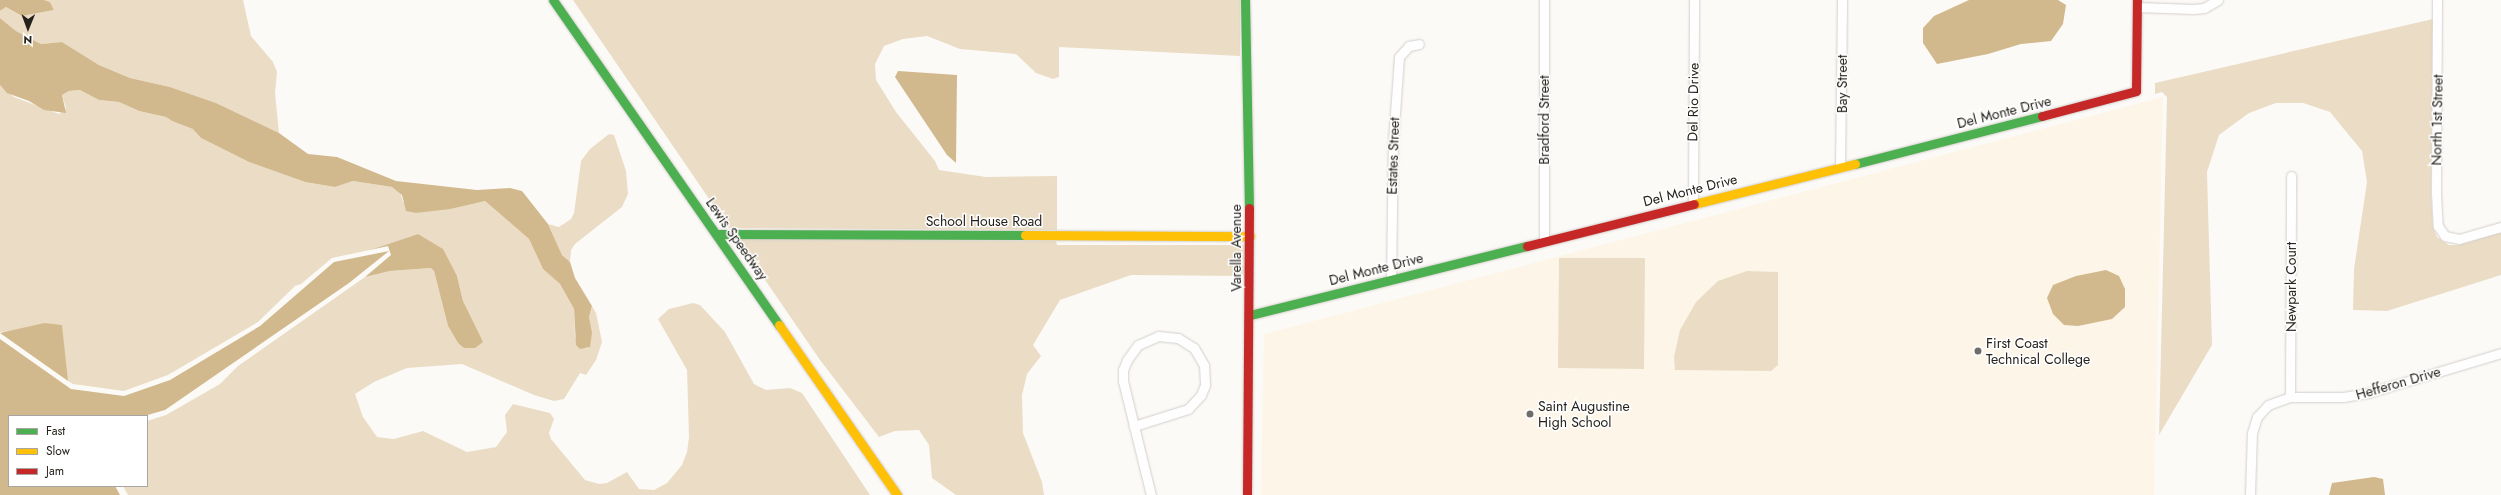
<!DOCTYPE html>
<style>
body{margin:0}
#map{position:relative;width:2501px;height:495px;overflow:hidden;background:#fcfaf7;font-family:Jost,sans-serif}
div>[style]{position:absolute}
.built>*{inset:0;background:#fdf5e8}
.green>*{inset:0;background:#ebddc5}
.water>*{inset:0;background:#d2b98d}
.roads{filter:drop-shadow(0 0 1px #d2cfcb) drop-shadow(0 0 1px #d2cfcb)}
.street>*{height:9px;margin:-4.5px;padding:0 4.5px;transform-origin:4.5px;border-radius:4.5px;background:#fffefe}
.fast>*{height:9px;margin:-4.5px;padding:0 4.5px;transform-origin:4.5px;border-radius:4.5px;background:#4caf50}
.slow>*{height:9px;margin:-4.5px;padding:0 4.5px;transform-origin:4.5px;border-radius:4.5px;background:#ffc107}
.jam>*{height:9px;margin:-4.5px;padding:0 4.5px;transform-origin:4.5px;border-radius:4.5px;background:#c62828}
.dots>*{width:11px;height:11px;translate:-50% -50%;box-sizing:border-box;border:2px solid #fff;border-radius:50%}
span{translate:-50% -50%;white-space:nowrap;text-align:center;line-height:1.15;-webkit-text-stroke:3px #fff;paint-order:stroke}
.street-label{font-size:14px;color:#25211c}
.poi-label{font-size:14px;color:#25211c}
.left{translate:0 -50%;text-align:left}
.legend{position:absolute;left:8px;top:415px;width:140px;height:72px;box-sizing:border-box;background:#fff;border:1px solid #a8a6a4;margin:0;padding:5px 7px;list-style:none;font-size:12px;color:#25211c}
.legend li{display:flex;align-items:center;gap:8px;height:20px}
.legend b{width:20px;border:1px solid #a8a6a4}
.north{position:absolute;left:8px;top:8px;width:40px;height:40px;-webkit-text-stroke:3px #fff;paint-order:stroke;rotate:181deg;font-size:11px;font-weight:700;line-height:16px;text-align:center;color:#25211c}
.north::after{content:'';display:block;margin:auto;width:14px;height:18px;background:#25211c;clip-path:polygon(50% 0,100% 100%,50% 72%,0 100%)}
</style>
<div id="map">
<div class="built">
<div style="clip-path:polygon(2163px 97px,2154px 495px,1261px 495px,1264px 334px)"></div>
</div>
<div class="green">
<div style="clip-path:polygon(44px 0,243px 0,251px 36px,273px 62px,277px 72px,275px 93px,279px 133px,216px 103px,170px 87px,130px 78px,99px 65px,62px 42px,41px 44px,16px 31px,0 18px,0 11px,6px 7px,22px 16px,54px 10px,50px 2px)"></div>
<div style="clip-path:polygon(573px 0,1240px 0,1240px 56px,1059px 47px,1059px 77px,1053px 79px,1036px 73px,1016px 54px,960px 49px,927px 36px,903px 39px,884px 46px,875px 64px,876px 80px,896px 112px,935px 161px,939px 170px,986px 177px,1057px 176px,1057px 230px,729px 228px)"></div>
<div style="clip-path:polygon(2433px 19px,2431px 193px,2433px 227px,2437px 237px,2449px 245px,2458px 245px,2501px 232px,2501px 275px,2387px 311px,2353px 310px,2354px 269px,2367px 182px,2362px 151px,2330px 112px,2303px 103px,2276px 103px,2249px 113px,2219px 135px,2207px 172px,2212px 345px,2159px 435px,2167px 97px,2162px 92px,2155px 94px,2155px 83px)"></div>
<div style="clip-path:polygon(0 85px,14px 97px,59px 114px,66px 108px,62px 95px,69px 91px,80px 90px,99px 100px,119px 102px,139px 111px,166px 117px,172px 121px,194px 129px,201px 138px,249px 162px,305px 182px,335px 187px,353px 181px,392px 187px,400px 191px,403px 202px,416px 213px,485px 201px,529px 239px,543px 269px,560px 284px,574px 309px,575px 337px,587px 349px,591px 340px,589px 317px,592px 306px,596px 313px,602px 342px,596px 360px,586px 375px,580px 373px,564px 399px,554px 401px,534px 395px,462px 364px,407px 368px,374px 382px,355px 394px,363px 417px,377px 437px,394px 439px,423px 431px,467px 452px,496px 447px,507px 432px,505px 415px,513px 404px,550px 413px,554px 419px,549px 433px,551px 439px,585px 480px,599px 484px,607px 483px,627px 472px,639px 489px,654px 490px,667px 483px,682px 465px,687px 452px,689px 437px,687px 370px,658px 319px,669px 309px,693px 303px,700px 305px,725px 332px,754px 384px,766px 390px,790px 388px,802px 393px,870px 495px,128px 495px,123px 486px,147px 486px,147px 421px,166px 415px,220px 384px,238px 366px,365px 277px,390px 271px,431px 268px,434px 271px,448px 326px,458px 343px,475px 329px,463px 301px,457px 276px,418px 234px,370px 250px,332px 258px,301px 284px,295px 286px,258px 322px,168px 375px,124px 391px,73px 384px,68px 381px,65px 370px,63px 336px,44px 323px,18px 331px,0 332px)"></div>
<div style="clip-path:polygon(609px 134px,614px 135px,626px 171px,628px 194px,622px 207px,575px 244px,571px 250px,570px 262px,562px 255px,548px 224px,559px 227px,571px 219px,574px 213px,581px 161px,590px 149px)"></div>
<div style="clip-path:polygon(737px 239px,1056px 241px,1057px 245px,1245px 245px,1244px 276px,1131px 275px,1060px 300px,1033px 345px,1041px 356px,1027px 374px,1022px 395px,1023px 433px,1042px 482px,1044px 495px,956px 495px,932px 478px,929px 445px,919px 430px,895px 431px,879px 437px,820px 360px)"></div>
<div style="clip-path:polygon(1559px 258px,1645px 258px,1644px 369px,1558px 368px)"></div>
<div style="clip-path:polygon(1747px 271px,1778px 272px,1778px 365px,1771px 371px,1675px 370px,1674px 357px,1680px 330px,1696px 302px,1718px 281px)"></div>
</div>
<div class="water">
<div style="clip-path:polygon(0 0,44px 0,50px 2px,54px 10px,22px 16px,6px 7px,0 11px)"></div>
<div style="clip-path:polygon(1969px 0,2058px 0,2066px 5px,2063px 24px,2051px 41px,2021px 44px,1988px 54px,1937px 64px,1923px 43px,1923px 28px,1934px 16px)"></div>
<div style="clip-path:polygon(0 18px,16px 31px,41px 44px,62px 42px,99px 65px,130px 78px,170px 87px,216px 103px,279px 133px,308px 154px,337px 157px,396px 181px,477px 190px,510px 188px,522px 191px,548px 224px,562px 255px,570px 262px,575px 278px,592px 306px,589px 317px,592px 333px,590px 347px,580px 349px,576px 345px,574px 309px,560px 284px,543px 269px,529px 239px,485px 201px,450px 209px,416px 213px,406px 211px,402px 195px,392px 187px,353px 181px,335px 187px,305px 182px,249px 162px,201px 138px,193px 129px,172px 121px,166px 117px,139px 111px,119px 102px,99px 100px,80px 90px,69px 91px,62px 95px,66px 113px,44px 110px,29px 101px,7px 93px,0 85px)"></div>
<div style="clip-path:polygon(898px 71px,957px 75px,956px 163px,947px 155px,895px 77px)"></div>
<div style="clip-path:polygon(418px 234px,443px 249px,457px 276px,463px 301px,483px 342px,475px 348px,464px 348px,458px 343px,448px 326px,434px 271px,431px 268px,390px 271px,365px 277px,391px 255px,388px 246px,370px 250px)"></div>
<div style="clip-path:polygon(389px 251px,349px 283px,165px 410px,144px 416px,9px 416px,9px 486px,115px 486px,120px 495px,0 495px,0 339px,71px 389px,124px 396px,170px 380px,260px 326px,334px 262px)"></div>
<div style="clip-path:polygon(2106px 270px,2119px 276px,2125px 289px,2125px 307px,2112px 319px,2078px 326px,2064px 325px,2053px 314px,2047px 298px,2053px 285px,2076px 276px)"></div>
<div style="clip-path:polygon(44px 323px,62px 325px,68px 381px,0 333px)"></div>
<div style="clip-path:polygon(2374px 477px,2383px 479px,2385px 495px,2329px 495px,2332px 483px)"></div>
</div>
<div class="roads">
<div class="street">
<div style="left:2437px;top:0;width:193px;rotate:90.3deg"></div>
<div style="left:2436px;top:193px;width:33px;rotate:87deg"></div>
<div style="left:2438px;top:226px;width:12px;rotate:55deg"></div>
<div style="left:2445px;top:236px;width:14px;rotate:12deg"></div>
<div style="left:2459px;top:239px;width:44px;rotate:-15.9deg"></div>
<div style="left:2137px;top:7px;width:56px;rotate:2deg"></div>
<div style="left:2193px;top:9px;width:11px;rotate:-5deg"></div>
<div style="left:2204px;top:8px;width:16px;rotate:-30deg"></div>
<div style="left:1840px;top:167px;width:167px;rotate:-89.3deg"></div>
<div style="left:1693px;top:203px;width:203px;rotate:-89.7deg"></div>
<div style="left:1544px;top:241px;width:241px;rotate:-90deg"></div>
<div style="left:1391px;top:280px;width:139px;rotate:-89.2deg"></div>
<div style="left:1393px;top:141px;width:84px;rotate:-85.9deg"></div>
<div style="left:1399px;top:57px;width:15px;rotate:-48deg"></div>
<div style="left:1409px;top:46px;width:10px;rotate:-11deg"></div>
<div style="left:1158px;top:336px;width:20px;rotate:6deg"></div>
<div style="left:1178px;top:338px;width:19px;rotate:32deg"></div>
<div style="left:1194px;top:348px;width:20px;rotate:60deg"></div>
<div style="left:1204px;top:365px;width:20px;rotate:87deg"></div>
<div style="left:1205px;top:385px;width:11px;rotate:112deg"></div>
<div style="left:1201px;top:395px;width:19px;rotate:133deg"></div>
<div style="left:1188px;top:409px;width:57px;rotate:162.5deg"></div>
<div style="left:1134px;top:426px;width:46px;rotate:-103.7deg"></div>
<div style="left:1123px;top:381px;width:11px;rotate:-90deg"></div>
<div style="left:1123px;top:370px;width:11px;rotate:-68deg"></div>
<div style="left:1127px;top:360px;width:19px;rotate:-54deg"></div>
<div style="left:1138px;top:345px;width:22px;rotate:-24deg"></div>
<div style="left:2290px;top:397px;width:221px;rotate:-89.7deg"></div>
<div style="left:1134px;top:426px;width:71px;rotate:76.2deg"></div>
<div style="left:2250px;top:495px;width:62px;rotate:-88.2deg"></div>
<div style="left:2252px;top:433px;width:17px;rotate:-73deg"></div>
<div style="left:2257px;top:417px;width:16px;rotate:-47deg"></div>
<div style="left:2268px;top:405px;width:23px;rotate:-20deg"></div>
<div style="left:2290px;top:397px;width:53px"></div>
<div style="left:2343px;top:397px;width:25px;rotate:-9deg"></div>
<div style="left:2368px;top:393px;width:139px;rotate:-16.7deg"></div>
</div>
<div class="fast">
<div style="left:553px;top:0;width:396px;rotate:55.2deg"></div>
<div style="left:1245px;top:0;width:208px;rotate:88.9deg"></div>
<div style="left:1855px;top:164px;width:193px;rotate:-14.4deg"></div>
<div style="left:717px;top:234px;width:308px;rotate:0.2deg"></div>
<div style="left:1250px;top:315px;width:285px;rotate:-14deg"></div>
</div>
<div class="slow">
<div style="left:1694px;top:204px;width:166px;rotate:-14deg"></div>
<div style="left:1025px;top:235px;width:225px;rotate:0.3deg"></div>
<div style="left:779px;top:325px;width:207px;rotate:55.2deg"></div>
</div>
<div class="jam">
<div style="left:2042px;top:116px;width:97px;rotate:-14.9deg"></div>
<div style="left:2136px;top:91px;width:91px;rotate:-89.4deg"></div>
<div style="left:1527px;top:246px;width:172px;rotate:-14.1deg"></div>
<div style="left:1247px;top:495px;width:287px;rotate:-89.6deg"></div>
</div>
</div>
<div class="dots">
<div style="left:1978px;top:351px;background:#706d69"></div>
<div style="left:1530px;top:414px;background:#706d69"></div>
</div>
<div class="street-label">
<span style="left:1842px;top:84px;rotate:-90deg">Bay Street</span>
<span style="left:1693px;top:102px;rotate:-89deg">Del Rio Drive</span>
<span style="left:2004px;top:112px;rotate:-14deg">Del Monte Drive</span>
<span style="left:1544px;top:120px;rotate:-90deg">Bradford Street</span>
<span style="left:2437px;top:120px;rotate:-89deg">North 1st Street</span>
<span style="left:1393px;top:156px;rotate:-88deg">Estates Street</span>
<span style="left:1690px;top:190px;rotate:-14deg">Del Monte Drive</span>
<span style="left:984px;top:221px">School House Road</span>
<span style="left:737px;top:239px;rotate:55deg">Lewis Speedway</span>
<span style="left:1236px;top:248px;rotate:-90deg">Varella Avenue</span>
<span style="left:1376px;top:269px;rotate:-14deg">Del Monte Drive</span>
<span style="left:2291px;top:287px;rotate:-90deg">Newpark Court</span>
<span style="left:2398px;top:383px;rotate:-16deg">Hefferon Drive</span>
</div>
<div class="poi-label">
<span class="left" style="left:1986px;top:351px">First Coast<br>Technical College</span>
<span class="left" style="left:1538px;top:414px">Saint Augustine<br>High School</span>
</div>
<ul class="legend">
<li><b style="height:5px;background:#4caf50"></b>Fast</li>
<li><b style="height:5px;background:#ffc107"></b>Slow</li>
<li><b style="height:5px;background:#c62828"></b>Jam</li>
</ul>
<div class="north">N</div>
</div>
